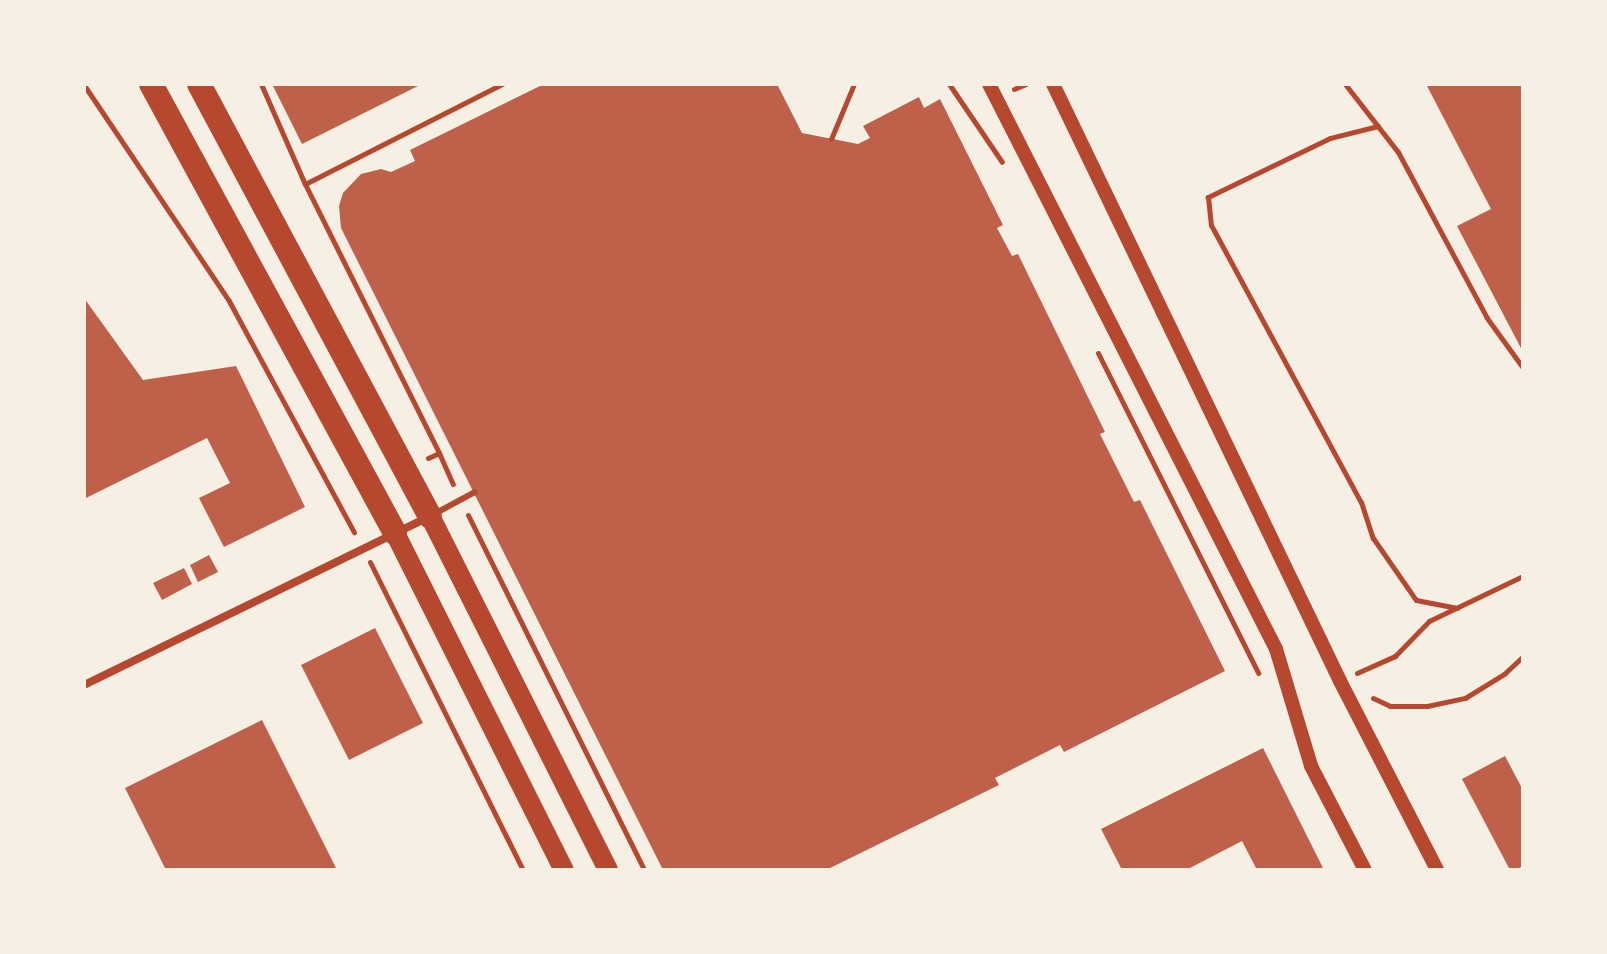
<!DOCTYPE html>
<style>
body{margin:0}
#map{position:relative;width:1607px;height:954px;overflow:hidden;background:#f6efe4;font-family:"PT Sans Narrow",sans-serif}
div>[style]{position:absolute}
.building>*{inset:0;background:#bf614a}
.path>*{height:5px;margin:-2.5px;padding:0 2.5px;transform-origin:2.5px;border-radius:2.5px;background:#b5482f}
.service>*{height:6px;margin:-3px;padding:0 3px;transform-origin:3px;border-radius:3px;background:#b5482f}
.minor>*{height:8px;margin:-4px;padding:0 4px;transform-origin:4px;border-radius:4px;background:#b5482f}
.tertiary>*{height:14px;margin:-7px;padding:0 7px;transform-origin:7px;border-radius:7px;background:#b5482f}
.primary>*{height:20px;margin:-10px;padding:0 10px;transform-origin:10px;border-radius:10px;background:#b5482f}
.motorway>*{height:24px;margin:-12px;padding:0 12px;transform-origin:12px;border-radius:12px;background:#b5482f}
span{translate:-50% -50%;white-space:nowrap;text-align:center;line-height:1.15;-webkit-text-stroke:6px #f6efe4;paint-order:stroke}
.frame{position:absolute;inset:0;border:86px solid #f6efe4;pointer-events:none}
</style>
<div id="map">
<div class="building">
<div style="clip-path:polygon(272px 84px,422px 84px,302px 144px)"></div>
<div style="clip-path:polygon(544px 84px,777px 84px,802px 133px,858px 144px,870px 138px,863px 126px,919px 97px,924px 108px,940px 99px,1003px 225px,997px 228px,1012px 256px,1018px 254px,1105px 432px,1100px 434px,1134px 502px,1140px 500px,1225px 671px,1064px 752px,1060px 745px,995px 778px,999px 785px,826px 870px,663px 870px,341px 228px,339px 206px,343px 193px,361px 174px,381px 169px,391px 172px,415px 161px,410px 150px)"></div>
<div style="clip-path:polygon(1426px 84px,1523px 84px,1523px 352px,1457px 226px,1491px 209px)"></div>
<div style="clip-path:polygon(84px 298px,143px 380px,236px 366px,305px 507px,224px 547px,199px 498px,230px 483px,207px 438px,84px 499px)"></div>
<div style="clip-path:polygon(209px 555px,218px 572px,198px 582px,190px 565px)"></div>
<div style="clip-path:polygon(184px 568px,192px 584px,162px 600px,153px 583px)"></div>
<div style="clip-path:polygon(375px 628px,423px 723px,349px 760px,301px 665px)"></div>
<div style="clip-path:polygon(262px 720px,337px 870px,166px 870px,125px 788px)"></div>
<div style="clip-path:polygon(1263px 748px,1324px 870px,1257px 870px,1242px 841px,1186px 870px,1122px 870px,1101px 829px)"></div>
<div style="clip-path:polygon(1505px 756px,1523px 790px,1523px 866px,1515px 870px,1510px 870px,1462px 779px)"></div>
</div>
<div class="path">
<div style="left:261px;top:84px;width:109px;rotate:66.3deg"></div>
<div style="left:305px;top:184px;width:301px;rotate:63.5deg"></div>
<div style="left:949px;top:84px;width:94px;rotate:55.8deg"></div>
<div style="left:1345px;top:84px;width:86px;rotate:52.1deg"></div>
<div style="left:1398px;top:152px;width:188px;rotate:61.8deg"></div>
<div style="left:1487px;top:318px;width:62px;rotate:54.2deg"></div>
<div style="left:84px;top:85px;width:260px;rotate:56.1deg"></div>
<div style="left:229px;top:301px;width:263px;rotate:61.6deg"></div>
<div style="left:1014px;top:89px;width:13px;rotate:-23deg"></div>
<div style="left:1378px;top:126px;width:49px;rotate:166deg"></div>
<div style="left:1330px;top:138px;width:136px;rotate:154.2deg"></div>
<div style="left:1208px;top:197px;width:28px;rotate:84deg"></div>
<div style="left:1211px;top:225px;width:315px;rotate:61.6deg"></div>
<div style="left:1361px;top:502px;width:38px;rotate:72deg"></div>
<div style="left:1373px;top:538px;width:75px;rotate:55.3deg"></div>
<div style="left:1416px;top:600px;width:42px;rotate:11deg"></div>
<div style="left:831px;top:139px;width:60px;rotate:-67.3deg"></div>
<div style="left:305px;top:184px;width:221px;rotate:-26.9deg"></div>
<div style="left:1098px;top:353px;width:358px;rotate:63.4deg"></div>
<div style="left:428px;top:458px;width:12px;rotate:-24deg"></div>
<div style="left:439px;top:453px;width:34px;rotate:66deg"></div>
<div style="left:468px;top:515px;width:396px;rotate:63.6deg"></div>
<div style="left:370px;top:562px;width:344px;rotate:63.6deg"></div>
<div style="left:1357px;top:673px;width:42px;rotate:-24.1deg"></div>
<div style="left:1395px;top:656px;width:49px;rotate:-45.8deg"></div>
<div style="left:1429px;top:621px;width:104px;rotate:-25.6deg"></div>
<div style="left:1373px;top:698px;width:19px;rotate:25deg"></div>
<div style="left:1390px;top:706px;width:37px"></div>
<div style="left:1427px;top:706px;width:39px;rotate:-12deg"></div>
<div style="left:1465px;top:698px;width:46px;rotate:-31.6deg"></div>
<div style="left:1504px;top:674px;width:26px;rotate:-43deg"></div>
</div>
<div class="service">
<div style="left:436px;top:513px;width:44px;rotate:-28.3deg"></div>
</div>
<div class="minor">
<div style="left:84px;top:685px;width:383px;rotate:-26deg"></div>
</div>
<div class="tertiary">
<div style="left:989px;top:84px;width:634px;rotate:63.07deg"></div>
<div style="left:1276px;top:649px;width:122px;rotate:73.3deg"></div>
<div style="left:1311px;top:766px;width:117px;rotate:62.6deg"></div>
<div style="left:1053px;top:84px;width:662px;rotate:64.32deg"></div>
<div style="left:1340px;top:681px;width:212px;rotate:62.8deg"></div>
</div>
<div class="primary">
<div style="left:430px;top:516px;width:396px;rotate:63.3deg"></div>
<div style="left:395px;top:533px;width:377px;rotate:63.4deg"></div>
</div>
<div class="motorway">
<div style="left:151px;top:84px;width:511px;rotate:61.48deg"></div>
<div style="left:199px;top:84px;width:490px;rotate:61.9deg"></div>
</div>
<div class="frame"></div>
</div>
